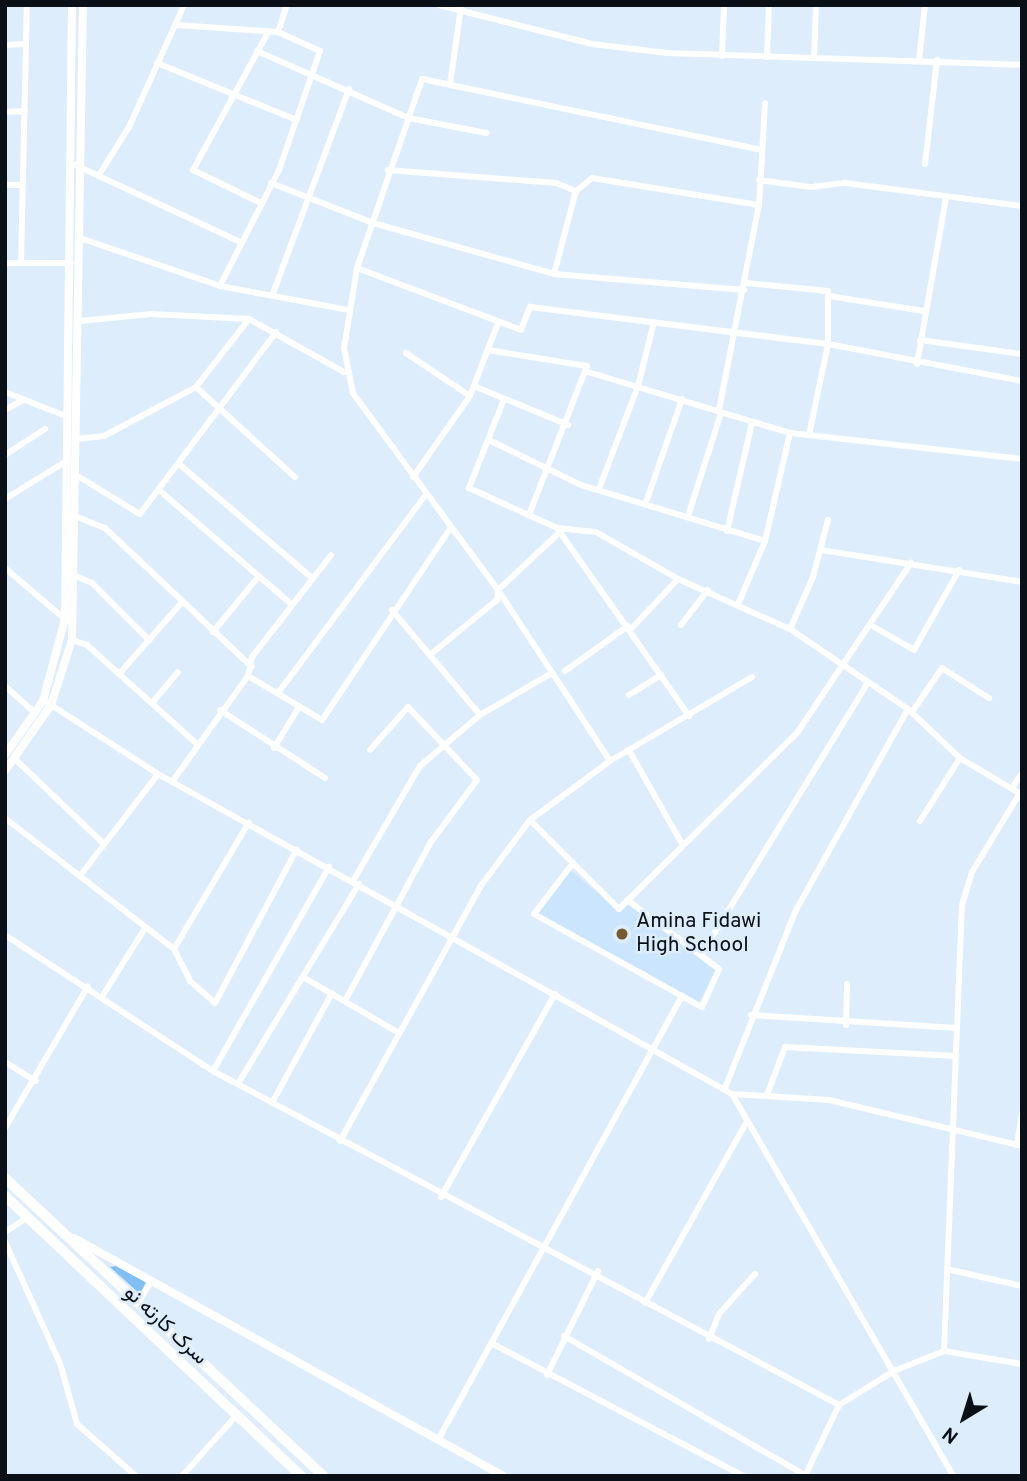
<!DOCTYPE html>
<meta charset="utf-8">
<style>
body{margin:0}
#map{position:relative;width:1027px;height:1481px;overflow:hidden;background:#ddedfc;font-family:Overpass,Vazirmatn,sans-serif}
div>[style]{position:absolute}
.built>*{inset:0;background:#cbe5fe}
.green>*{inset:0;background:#82bff5}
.minor>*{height:6px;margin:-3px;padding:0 3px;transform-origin:3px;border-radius:3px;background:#fff}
.major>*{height:8px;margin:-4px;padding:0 4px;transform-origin:4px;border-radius:4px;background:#fff}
.highway>*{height:10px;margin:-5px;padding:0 5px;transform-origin:5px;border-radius:5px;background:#fff}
.dots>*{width:19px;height:19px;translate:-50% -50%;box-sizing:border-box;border:4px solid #ddedfc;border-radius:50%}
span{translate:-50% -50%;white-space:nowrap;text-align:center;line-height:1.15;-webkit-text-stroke:5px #ddedfc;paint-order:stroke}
.poi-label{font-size:21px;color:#0a1017}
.left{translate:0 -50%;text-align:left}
.street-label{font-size:21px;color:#0a1017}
.frame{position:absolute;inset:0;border:7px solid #0a1017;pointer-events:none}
.north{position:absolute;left:929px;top:1383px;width:70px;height:70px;-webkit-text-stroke:5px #ddedfc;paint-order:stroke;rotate:218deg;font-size:19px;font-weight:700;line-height:28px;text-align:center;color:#0a1017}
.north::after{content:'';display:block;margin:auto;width:24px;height:32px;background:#0a1017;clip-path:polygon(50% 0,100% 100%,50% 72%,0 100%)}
</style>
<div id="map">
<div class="built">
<div style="clip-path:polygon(570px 870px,620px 911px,628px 902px,716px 970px,699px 1002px,536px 913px)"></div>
</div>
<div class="green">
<div style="clip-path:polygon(116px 1266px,146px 1282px,140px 1294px,110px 1267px)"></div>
</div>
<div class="minor">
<div style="left:439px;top:5px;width:158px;rotate:14.3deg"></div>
<div style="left:592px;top:44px;width:76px;rotate:6.8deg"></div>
<div style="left:667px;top:53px;width:355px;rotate:1.9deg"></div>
<div style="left:176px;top:25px;width:102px;rotate:3.9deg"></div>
<div style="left:278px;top:32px;width:46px;rotate:24.3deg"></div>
<div style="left:320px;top:51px;width:126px;rotate:109deg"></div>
<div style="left:279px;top:170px;width:130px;rotate:117deg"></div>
<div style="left:278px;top:32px;width:28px;rotate:-72deg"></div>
<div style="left:5px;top:45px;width:21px;rotate:-3deg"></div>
<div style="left:257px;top:51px;width:165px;rotate:23.9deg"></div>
<div style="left:408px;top:118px;width:80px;rotate:10.8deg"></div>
<div style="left:722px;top:56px;width:51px;rotate:-87.8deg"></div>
<div style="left:767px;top:57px;width:52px;rotate:-87.8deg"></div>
<div style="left:814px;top:58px;width:53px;rotate:-87.8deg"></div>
<div style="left:919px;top:60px;width:55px;rotate:-83.8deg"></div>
<div style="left:157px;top:63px;width:151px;rotate:22.2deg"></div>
<div style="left:450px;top:84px;width:77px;rotate:-81.8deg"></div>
<div style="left:5px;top:112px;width:20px;rotate:-3deg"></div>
<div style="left:71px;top:163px;width:184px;rotate:25deg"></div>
<div style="left:925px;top:164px;width:105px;rotate:-83.4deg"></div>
<div style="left:388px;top:170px;width:169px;rotate:4.4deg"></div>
<div style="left:556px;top:183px;width:22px;rotate:22deg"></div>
<div style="left:99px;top:175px;width:57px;rotate:-58deg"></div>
<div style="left:129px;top:127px;width:134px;rotate:-65.7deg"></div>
<div style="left:759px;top:180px;width:52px;rotate:7.7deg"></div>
<div style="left:811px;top:187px;width:34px;rotate:-7deg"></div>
<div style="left:845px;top:183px;width:178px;rotate:7.4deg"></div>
<div style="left:271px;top:183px;width:110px;rotate:21.4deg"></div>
<div style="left:373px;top:223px;width:188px;rotate:15.7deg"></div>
<div style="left:554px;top:274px;width:191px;rotate:4.8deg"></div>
<div style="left:5px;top:185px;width:17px"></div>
<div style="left:261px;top:203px;width:76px;rotate:-154.1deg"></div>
<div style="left:193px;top:170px;width:155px;rotate:-61.4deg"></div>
<div style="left:80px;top:238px;width:148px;rotate:18.9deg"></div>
<div style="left:220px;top:286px;width:130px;rotate:10.6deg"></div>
<div style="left:5px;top:263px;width:66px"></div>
<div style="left:21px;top:263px;width:258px;rotate:-88.7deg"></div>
<div style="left:357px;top:268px;width:175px;rotate:20.7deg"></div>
<div style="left:521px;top:330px;width:25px;rotate:-69deg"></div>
<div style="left:530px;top:307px;width:300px;rotate:7.1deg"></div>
<div style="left:828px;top:344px;width:197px;rotate:10.8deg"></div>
<div style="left:554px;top:274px;width:86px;rotate:-75.2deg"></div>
<div style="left:576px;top:191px;width:21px;rotate:-39deg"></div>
<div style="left:592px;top:178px;width:169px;rotate:9.2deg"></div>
<div style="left:746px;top:283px;width:82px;rotate:5.6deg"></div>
<div style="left:828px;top:291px;width:53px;rotate:90deg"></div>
<div style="left:828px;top:344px;width:93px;rotate:101.8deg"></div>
<div style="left:272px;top:296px;width:221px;rotate:-69.6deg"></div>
<div style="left:829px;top:296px;width:96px;rotate:9deg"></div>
<div style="left:81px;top:321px;width:70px;rotate:-5.7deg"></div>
<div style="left:151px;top:314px;width:98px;rotate:2.9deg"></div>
<div style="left:249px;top:319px;width:109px;rotate:29.2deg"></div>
<div style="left:920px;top:340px;width:103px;rotate:7.8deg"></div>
<div style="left:488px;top:350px;width:100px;rotate:9.2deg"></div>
<div style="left:587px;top:366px;width:160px;rotate:111.3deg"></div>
<div style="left:406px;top:353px;width:77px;rotate:33.9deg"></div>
<div style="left:917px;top:364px;width:169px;rotate:-80.1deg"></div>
<div style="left:588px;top:372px;width:211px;rotate:16.8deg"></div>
<div style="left:790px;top:433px;width:233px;rotate:6.4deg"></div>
<div style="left:474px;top:386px;width:102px;rotate:22.5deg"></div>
<div style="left:196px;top:387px;width:134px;rotate:42.3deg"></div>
<div style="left:5px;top:392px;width:68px;rotate:21.6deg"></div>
<div style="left:504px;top:399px;width:96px;rotate:111.5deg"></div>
<div style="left:469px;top:488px;width:97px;rotate:24.4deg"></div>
<div style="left:557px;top:528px;width:39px;rotate:6deg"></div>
<div style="left:596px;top:532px;width:95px;rotate:29.8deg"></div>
<div style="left:678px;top:579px;width:123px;rotate:24.1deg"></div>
<div style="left:790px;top:629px;width:143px;rotate:34.1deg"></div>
<div style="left:908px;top:709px;width:71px;rotate:43.3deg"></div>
<div style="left:960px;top:758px;width:72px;rotate:30.8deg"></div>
<div style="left:5px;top:410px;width:21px;rotate:-29deg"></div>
<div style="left:719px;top:410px;width:209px;rotate:-79deg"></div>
<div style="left:759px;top:205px;width:102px;rotate:-86.6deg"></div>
<div style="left:76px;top:439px;width:28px;rotate:-6deg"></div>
<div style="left:104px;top:436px;width:104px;rotate:-28deg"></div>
<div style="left:196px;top:387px;width:86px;rotate:-52.1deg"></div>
<div style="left:489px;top:440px;width:102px;rotate:26.1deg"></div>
<div style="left:581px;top:485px;width:192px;rotate:16.9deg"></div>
<div style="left:5px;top:455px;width:48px;rotate:-33deg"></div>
<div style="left:179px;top:464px;width:175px;rotate:40.6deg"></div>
<div style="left:76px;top:475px;width:75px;rotate:31.4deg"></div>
<div style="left:140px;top:514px;width:227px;rotate:-53.2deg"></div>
<div style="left:413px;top:477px;width:99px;rotate:-54.9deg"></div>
<div style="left:470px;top:396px;width:78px;rotate:-69deg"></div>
<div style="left:599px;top:489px;width:110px;rotate:-69.3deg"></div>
<div style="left:638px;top:386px;width:66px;rotate:-76deg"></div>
<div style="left:159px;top:490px;width:173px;rotate:40.8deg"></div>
<div style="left:5px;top:499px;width:70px;rotate:-31.7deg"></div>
<div style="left:646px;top:502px;width:109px;rotate:-70.7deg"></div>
<div style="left:75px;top:516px;width:32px;rotate:22deg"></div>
<div style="left:105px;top:528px;width:202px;rotate:43.4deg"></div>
<div style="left:688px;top:516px;width:108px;rotate:-72.2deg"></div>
<div style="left:557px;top:528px;width:230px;rotate:54.9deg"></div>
<div style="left:727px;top:531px;width:111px;rotate:-77deg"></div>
<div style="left:821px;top:550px;width:204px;rotate:9deg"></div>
<div style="left:5px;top:568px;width:79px;rotate:40.4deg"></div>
<div style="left:74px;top:575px;width:20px;rotate:24deg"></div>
<div style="left:92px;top:583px;width:81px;rotate:45deg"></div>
<div style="left:739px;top:602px;width:66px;rotate:-66.9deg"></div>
<div style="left:765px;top:541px;width:111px;rotate:-77deg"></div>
<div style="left:392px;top:610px;width:137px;rotate:50deg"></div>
<div style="left:681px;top:625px;width:44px;rotate:-52.4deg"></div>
<div style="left:874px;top:627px;width:46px;rotate:29.9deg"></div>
<div style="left:914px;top:650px;width:92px;rotate:-60.6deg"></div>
<div style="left:790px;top:629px;width:57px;rotate:-66.1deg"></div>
<div style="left:813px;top:577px;width:59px;rotate:-75.3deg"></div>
<div style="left:630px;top:630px;width:70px;rotate:-46.7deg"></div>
<div style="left:213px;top:632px;width:71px;rotate:-50.7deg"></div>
<div style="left:72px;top:640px;width:16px;rotate:18deg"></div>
<div style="left:87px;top:645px;width:148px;rotate:42deg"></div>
<div style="left:431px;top:654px;width:85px;rotate:-39.3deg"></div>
<div style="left:497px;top:600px;width:10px;rotate:-84deg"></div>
<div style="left:498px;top:590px;width:83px;rotate:-43.1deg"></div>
<div style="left:565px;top:671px;width:77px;rotate:-35.5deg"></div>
<div style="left:120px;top:673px;width:93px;rotate:-48.9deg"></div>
<div style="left:248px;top:676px;width:86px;rotate:30.7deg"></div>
<div style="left:322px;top:720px;width:230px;rotate:-56.2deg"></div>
<div style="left:5px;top:686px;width:40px;rotate:42deg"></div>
<div style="left:278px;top:693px;width:246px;rotate:-53.3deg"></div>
<div style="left:629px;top:695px;width:38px;rotate:-32deg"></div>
<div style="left:48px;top:703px;width:131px;rotate:32.8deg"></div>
<div style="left:158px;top:774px;width:657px;rotate:29.14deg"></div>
<div style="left:732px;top:1094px;width:441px;rotate:59.9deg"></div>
<div style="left:152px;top:703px;width:40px;rotate:-50deg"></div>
<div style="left:220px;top:710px;width:125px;rotate:32.9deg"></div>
<div style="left:912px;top:712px;width:53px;rotate:-55.7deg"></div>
<div style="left:942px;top:668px;width:56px;rotate:32.6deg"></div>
<div style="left:274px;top:748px;width:48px;rotate:-58.6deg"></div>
<div style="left:630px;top:752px;width:103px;rotate:60.5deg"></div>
<div style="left:15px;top:759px;width:123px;rotate:43.7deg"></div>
<div style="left:610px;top:761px;width:204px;rotate:-123.2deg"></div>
<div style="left:498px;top:590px;width:245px;rotate:-126.4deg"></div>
<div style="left:353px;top:393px;width:46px;rotate:-101.3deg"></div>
<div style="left:344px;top:348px;width:81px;rotate:-80.8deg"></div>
<div style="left:357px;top:268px;width:200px;rotate:-71deg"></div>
<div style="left:422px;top:79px;width:346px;rotate:11.8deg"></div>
<div style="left:172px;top:782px;width:130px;rotate:-54.4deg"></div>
<div style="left:248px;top:676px;width:19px;rotate:-78deg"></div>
<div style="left:252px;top:657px;width:129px;rotate:-52.2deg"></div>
<div style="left:1012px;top:788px;width:18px;rotate:-56deg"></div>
<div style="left:5px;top:818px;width:214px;rotate:37.8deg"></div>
<div style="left:174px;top:949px;width:36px;rotate:63deg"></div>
<div style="left:190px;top:981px;width:33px;rotate:41deg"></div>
<div style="left:215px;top:1003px;width:174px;rotate:-62deg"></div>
<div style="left:530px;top:820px;width:126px;rotate:45deg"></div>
<div style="left:619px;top:909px;width:250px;rotate:-44.7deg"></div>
<div style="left:797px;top:733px;width:205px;rotate:-56.2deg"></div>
<div style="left:920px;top:821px;width:75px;rotate:-57.6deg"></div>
<div style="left:573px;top:863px;width:64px;rotate:127.4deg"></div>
<div style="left:534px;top:914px;width:192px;rotate:29deg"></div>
<div style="left:702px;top:1007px;width:42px;rotate:-65.9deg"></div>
<div style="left:719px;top:969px;width:115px;rotate:-143.1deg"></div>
<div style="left:80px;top:876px;width:128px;rotate:-52.6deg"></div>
<div style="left:353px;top:881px;width:133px;rotate:-59.8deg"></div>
<div style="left:420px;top:766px;width:79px;rotate:-40.4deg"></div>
<div style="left:480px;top:715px;width:83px;rotate:-30.3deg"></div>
<div style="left:5px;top:935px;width:249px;rotate:33.2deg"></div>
<div style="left:213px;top:1071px;width:710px;rotate:28.08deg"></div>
<div style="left:174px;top:949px;width:147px;rotate:-59.4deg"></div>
<div style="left:701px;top:955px;width:319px;rotate:-58.5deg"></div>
<div style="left:303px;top:977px;width:109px;rotate:30.3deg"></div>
<div style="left:103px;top:995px;width:79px;rotate:-57.9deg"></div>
<div style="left:345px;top:1001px;width:181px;rotate:-61.6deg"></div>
<div style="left:431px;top:842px;width:77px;rotate:-53.4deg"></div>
<div style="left:477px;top:780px;width:100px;rotate:-133.4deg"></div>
<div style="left:408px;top:707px;width:57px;rotate:131.5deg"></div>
<div style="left:751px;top:1015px;width:206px;rotate:3.6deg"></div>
<div style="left:846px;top:1025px;width:41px;rotate:-88.6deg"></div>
<div style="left:5px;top:1062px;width:36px;rotate:32deg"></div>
<div style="left:213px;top:1071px;width:235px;rotate:-60.4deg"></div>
<div style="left:239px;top:1082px;width:232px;rotate:-58.8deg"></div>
<div style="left:725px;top:1088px;width:192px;rotate:-68.3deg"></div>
<div style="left:796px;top:910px;width:230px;rotate:-60.9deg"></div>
<div style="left:732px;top:1094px;width:97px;rotate:3.5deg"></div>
<div style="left:829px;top:1100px;width:198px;rotate:13.4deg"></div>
<div style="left:767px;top:1095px;width:51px;rotate:-69.4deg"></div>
<div style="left:785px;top:1047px;width:171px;rotate:3deg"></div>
<div style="left:272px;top:1103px;width:125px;rotate:-61.4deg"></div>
<div style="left:5px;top:1128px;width:164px;rotate:-59.7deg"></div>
<div style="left:340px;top:1141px;width:290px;rotate:-61.1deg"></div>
<div style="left:480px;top:887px;width:84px;rotate:-53.3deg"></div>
<div style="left:530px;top:820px;width:99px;rotate:-36.4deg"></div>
<div style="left:610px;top:761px;width:165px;rotate:-30.6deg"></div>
<div style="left:1017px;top:1145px;width:33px;rotate:-81deg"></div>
<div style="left:441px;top:1197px;width:233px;rotate:-60.7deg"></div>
<div style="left:5px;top:1232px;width:27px;rotate:-33deg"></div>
<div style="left:5px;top:1242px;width:133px;rotate:65.6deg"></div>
<div style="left:60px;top:1363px;width:63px;rotate:74.4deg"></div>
<div style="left:77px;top:1424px;width:79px;rotate:41.4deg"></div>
<div style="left:951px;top:1270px;width:73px;rotate:12.7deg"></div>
<div style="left:139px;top:1301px;width:22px;rotate:-58deg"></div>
<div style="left:645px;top:1303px;width:209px;rotate:-60.7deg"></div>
<div style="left:564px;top:1336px;width:278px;rotate:30deg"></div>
<div style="left:709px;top:1339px;width:27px;rotate:-68deg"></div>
<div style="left:719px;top:1314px;width:54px;rotate:-48deg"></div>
<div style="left:493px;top:1344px;width:283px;rotate:27.8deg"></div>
<div style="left:944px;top:1351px;width:446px;rotate:-87.7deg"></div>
<div style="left:962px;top:905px;width:34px;rotate:-73deg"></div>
<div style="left:972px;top:872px;width:92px;rotate:-58.7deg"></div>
<div style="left:547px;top:1375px;width:116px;rotate:-63.9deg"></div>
<div style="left:438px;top:1440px;width:507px;rotate:-61.21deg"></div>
<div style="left:182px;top:1476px;width:82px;rotate:-48deg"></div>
<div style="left:805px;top:1476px;width:79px;rotate:-64.4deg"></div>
<div style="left:839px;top:1405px;width:65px;rotate:-31.7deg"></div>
<div style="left:894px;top:1371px;width:54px;rotate:-21.8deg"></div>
<div style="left:944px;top:1351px;width:79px;rotate:9.5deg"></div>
</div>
<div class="major">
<div style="left:5px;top:755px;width:66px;rotate:-54.9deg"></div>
<div style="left:43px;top:701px;width:85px;rotate:-75deg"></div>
<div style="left:65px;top:619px;width:614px;rotate:-89.35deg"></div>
<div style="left:5px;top:771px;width:80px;rotate:-55.1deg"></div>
<div style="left:51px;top:705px;width:68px;rotate:-72.1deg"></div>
<div style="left:72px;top:640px;width:635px;rotate:-89.01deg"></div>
<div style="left:74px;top:1238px;width:491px;rotate:29deg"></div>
</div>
<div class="highway">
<div style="left:5px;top:1178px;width:436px;rotate:43.1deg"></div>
<div style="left:5px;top:1196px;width:407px;rotate:43.4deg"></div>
</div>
<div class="dots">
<div style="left:622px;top:934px;background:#775b2e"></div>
</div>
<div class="poi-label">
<span class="left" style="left:636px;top:934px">Amina Fidawi<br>High School</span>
</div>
<div class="street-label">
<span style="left:165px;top:1326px;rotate:43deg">سرک کارته نو</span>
</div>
<div class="frame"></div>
<div class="north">N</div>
</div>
